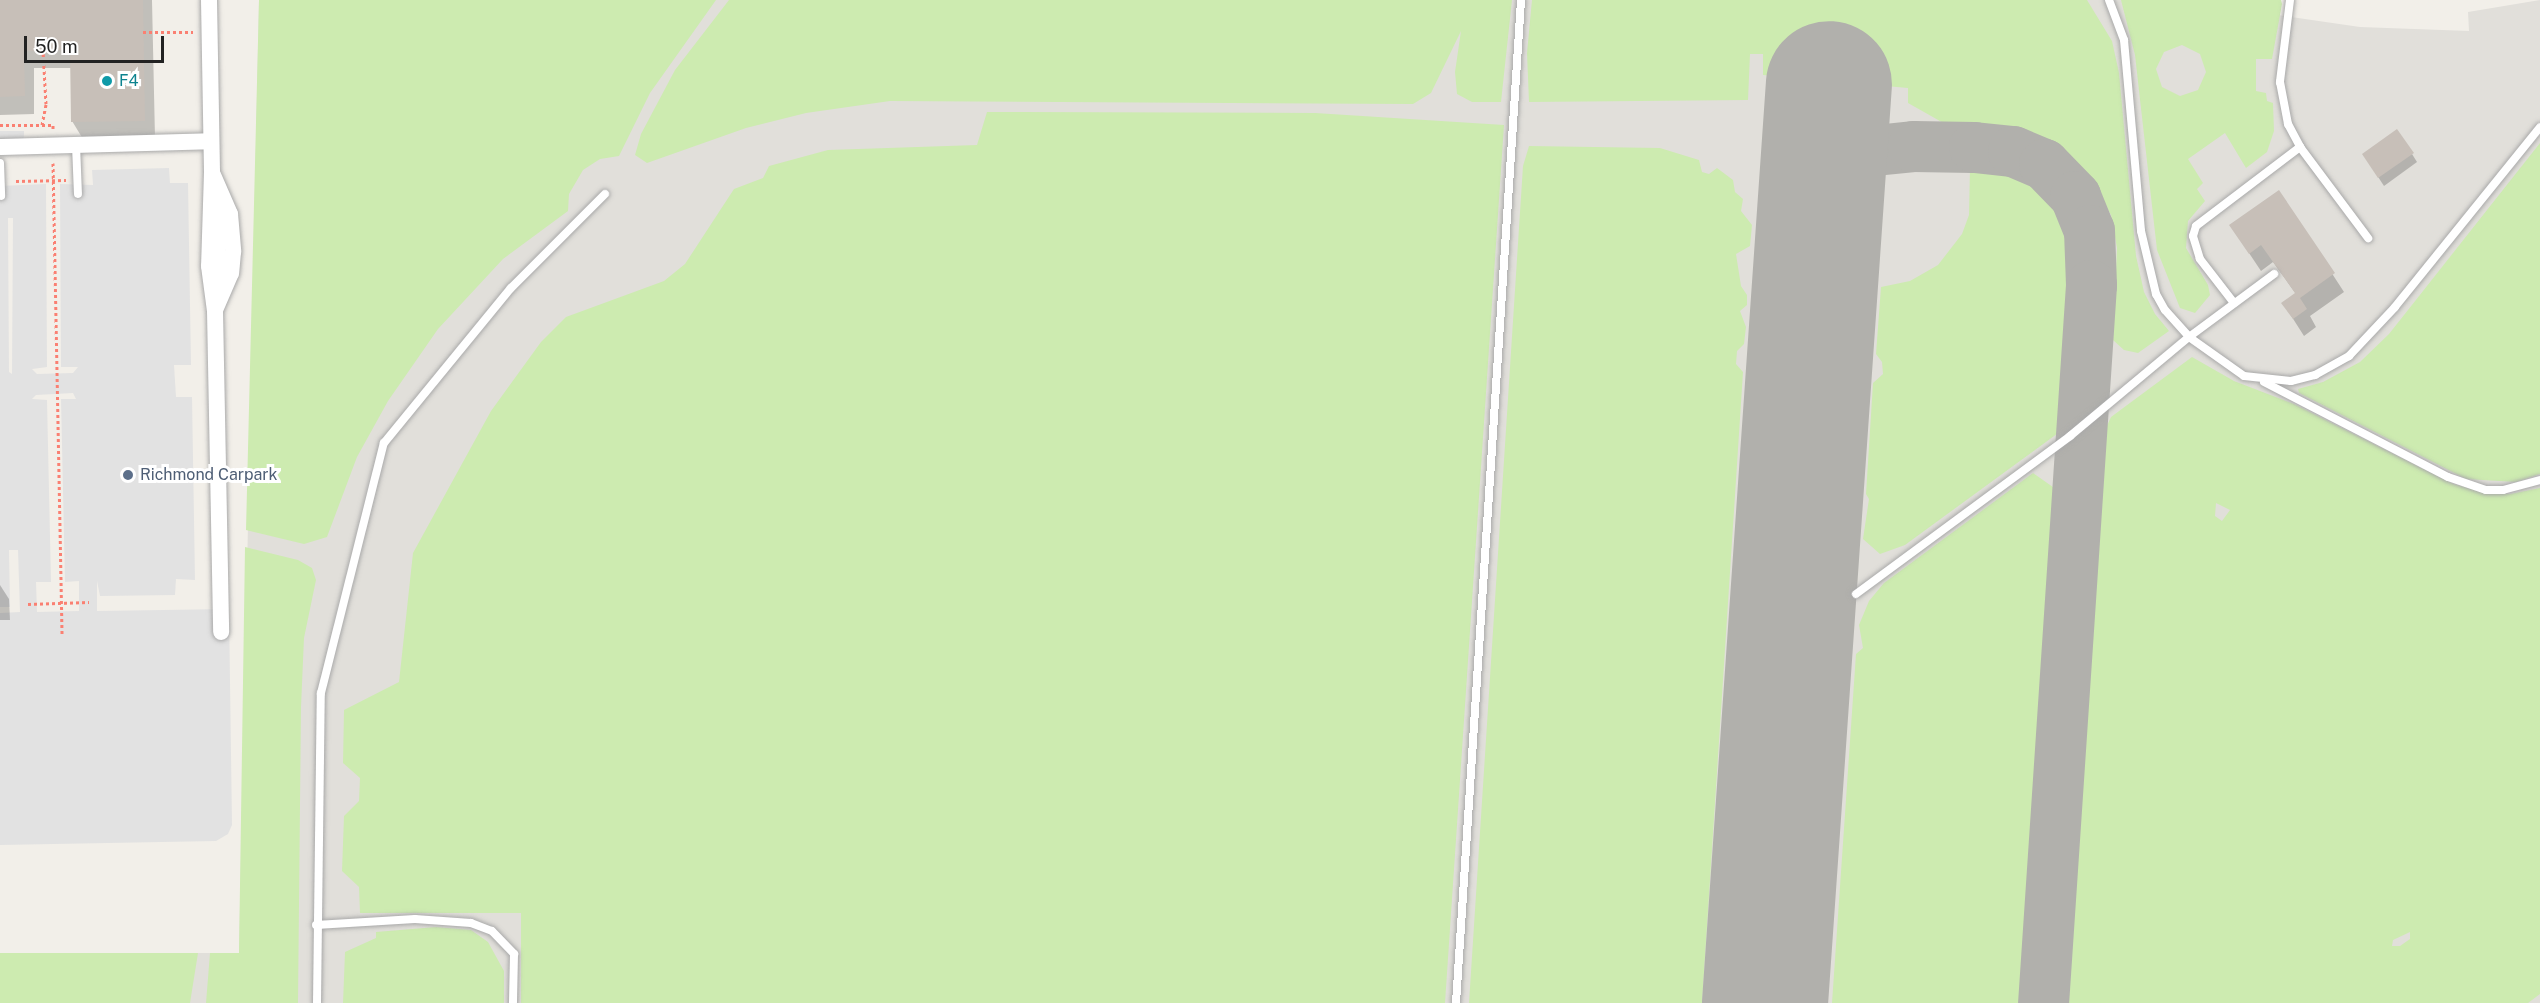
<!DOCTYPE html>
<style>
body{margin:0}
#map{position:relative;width:2540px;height:1003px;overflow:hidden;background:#f2efe9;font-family:"Public Sans",sans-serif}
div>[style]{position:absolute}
.airport>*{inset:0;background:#e1dfda}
.grass>*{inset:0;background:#cdebb0}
.parking>*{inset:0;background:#e2e2e2}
.shadow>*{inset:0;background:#0003}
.taxiway>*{height:51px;margin:-25.5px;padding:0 25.5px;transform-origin:25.5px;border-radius:25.5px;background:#b1b0ac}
.runway>*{height:126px;margin:-63px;padding:0 63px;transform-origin:63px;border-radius:63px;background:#b1b0ac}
.building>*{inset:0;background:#c7bfb8}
.path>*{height:3px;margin-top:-1.5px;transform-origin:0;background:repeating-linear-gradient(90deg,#fa8072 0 3px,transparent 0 6px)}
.roads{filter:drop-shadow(0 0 2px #a9a9a9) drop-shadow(0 0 2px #a9a9a9)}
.lane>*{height:8px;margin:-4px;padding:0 4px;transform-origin:4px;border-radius:4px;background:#fff}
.street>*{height:16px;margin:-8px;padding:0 8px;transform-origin:8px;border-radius:8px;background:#fff}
.dots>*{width:16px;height:16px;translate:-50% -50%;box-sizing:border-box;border:3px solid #fff;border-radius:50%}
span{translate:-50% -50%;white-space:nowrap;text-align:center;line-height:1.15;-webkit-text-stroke:6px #fff;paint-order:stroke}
.culture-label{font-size:16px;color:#0d838f}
.left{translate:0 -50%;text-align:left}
.service-label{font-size:16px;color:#4e5e75}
.scale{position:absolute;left:24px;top:36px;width:140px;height:27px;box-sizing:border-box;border:3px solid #222;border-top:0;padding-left:8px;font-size:18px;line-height:21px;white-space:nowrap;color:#222;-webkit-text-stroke:4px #fff;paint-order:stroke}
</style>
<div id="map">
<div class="airport">
<div style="clip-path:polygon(259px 0,2214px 0,2251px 11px,2360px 27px,2469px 31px,2468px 12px,2540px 0,2540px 1003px,0 1003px,0 953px,239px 953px)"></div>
</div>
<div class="grass">
<div style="clip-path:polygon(259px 0,716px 0,650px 93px,619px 156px,600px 159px,583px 170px,569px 194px,568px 211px,503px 259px,438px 329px,388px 401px,357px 457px,327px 537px,304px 544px,246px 530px)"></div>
<div style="clip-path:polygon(729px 0,1512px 0,1501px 102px,1472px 102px,1457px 94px,1455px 72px,1461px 31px,1431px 93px,1413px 104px,890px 101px,806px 113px,746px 128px,647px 163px,635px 155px,641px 134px,675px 70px)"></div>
<div style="clip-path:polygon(1532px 0,2087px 0,2112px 41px,2119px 73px,2136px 256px,2144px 292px,2155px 314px,2169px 331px,2138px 353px,2124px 350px,2113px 340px,2117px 248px,2111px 215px,2085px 170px,2047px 140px,2006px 128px,1947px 125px,1908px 103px,1908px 88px,1763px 75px,1763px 54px,1750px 54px,1748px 100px,1529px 102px,1527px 53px)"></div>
<div style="clip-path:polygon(evenodd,2121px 0,2281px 0,2282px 4px,2272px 59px,2256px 59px,2256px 91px,2266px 93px,2267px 101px,2273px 103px,2274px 131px,2267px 152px,2246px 168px,2225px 133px,2188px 159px,2203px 183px,2197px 189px,2205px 201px,2188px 221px,2186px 248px,2208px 285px,2210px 295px,2195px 313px,2180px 308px,2157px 250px,2135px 55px,2121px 0,2182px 45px,2200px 54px,2206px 72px,2198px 90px,2180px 96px,2162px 87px,2156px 69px,2164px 52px,2182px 45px)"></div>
<div style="clip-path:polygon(987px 112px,1315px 113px,1504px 125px,1445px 1003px,521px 1003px,521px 913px,360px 913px,359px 887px,342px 871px,344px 816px,359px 801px,360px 778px,343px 763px,344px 710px,399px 682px,413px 553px,491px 411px,541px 342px,566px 317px,664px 281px,685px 264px,734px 189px,763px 178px,769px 166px,828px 150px,977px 145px)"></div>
<div style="clip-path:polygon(2540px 143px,2540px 474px,2516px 482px,2466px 479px,2299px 393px,2298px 389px,2323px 382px,2360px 362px,2389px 334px)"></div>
<div style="clip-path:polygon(1529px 146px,1660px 148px,1699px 160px,1702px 172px,1709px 174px,1717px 168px,1733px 180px,1735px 192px,1743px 199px,1741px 211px,1752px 225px,1750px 246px,1736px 254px,1741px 286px,1747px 295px,1747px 305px,1740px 311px,1746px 327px,1744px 344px,1737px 351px,1736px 364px,1743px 372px,1702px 1003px,1469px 1003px,1523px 166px)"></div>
<div style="clip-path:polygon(1994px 166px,2035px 178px,2060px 200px,2072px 222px,2077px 254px,2065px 428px,1905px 545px,1880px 554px,1863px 539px,1869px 499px,1866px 494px,1873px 383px,1883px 374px,1882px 362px,1876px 354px,1881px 287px,1910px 281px,1938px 265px,1962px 234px,1969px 215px,1970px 168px)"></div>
<div style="clip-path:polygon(evenodd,2192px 357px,2234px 381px,2294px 404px,2453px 484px,2486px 493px,2510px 494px,2540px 488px,2540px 994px,2528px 1003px,2066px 1003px,2105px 430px,2111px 417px,2192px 357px,2216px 503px,2230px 510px,2222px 521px,2215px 516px,2216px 503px,2192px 357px,2410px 932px,2410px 939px,2400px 946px,2392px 946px,2393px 940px,2410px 932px)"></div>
<div style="clip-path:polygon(2033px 473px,2060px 492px,2027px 1003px,1832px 1003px,1856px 654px,1863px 648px,1859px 625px,1869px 601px,1884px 583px)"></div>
<div style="clip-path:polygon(245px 547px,298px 560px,312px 568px,316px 580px,304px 638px,301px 707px,298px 1003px,206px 1003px,210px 953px,239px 953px)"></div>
<div style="clip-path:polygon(436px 927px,471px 930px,488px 942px,504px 971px,504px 1003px,343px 1003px,345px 952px,376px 938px,376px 932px)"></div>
<div style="clip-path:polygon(0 953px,198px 953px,190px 1003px,0 1003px)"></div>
</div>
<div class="parking">
<div style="clip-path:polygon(0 131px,24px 131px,24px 139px,0 139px)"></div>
<div style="clip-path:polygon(evenodd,169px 168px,170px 183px,188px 183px,191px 365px,174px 365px,176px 397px,192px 397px,195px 580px,176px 579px,175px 595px,100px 596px,97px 581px,97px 611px,229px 609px,232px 825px,228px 834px,216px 841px,0 845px,0 613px,20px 612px,18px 550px,9px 550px,10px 607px,0 607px,0 186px,46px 184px,47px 367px,32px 369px,37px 374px,73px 373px,78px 367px,61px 367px,60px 184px,93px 185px,92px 170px,169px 168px,8px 218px,13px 218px,12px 374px,9px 372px,8px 218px,169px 168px,73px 393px,76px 399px,61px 399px,65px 582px,79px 581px,79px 611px,37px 612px,36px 582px,51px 582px,47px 400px,32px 399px,36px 395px,73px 393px)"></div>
</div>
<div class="shadow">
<div style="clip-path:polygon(0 0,152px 0,155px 138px,83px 139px,72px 121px,72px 68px,34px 68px,34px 114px,0 115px)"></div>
<div style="clip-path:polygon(2412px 154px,2417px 162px,2384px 186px,2369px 163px)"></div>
<div style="clip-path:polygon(2279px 192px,2344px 292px,2310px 316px,2316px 327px,2304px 336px,2283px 303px,2296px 294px,2273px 262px,2261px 271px,2231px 226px)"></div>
<div style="clip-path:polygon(0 585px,9px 599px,10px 620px,0 620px)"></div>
</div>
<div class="taxiway">
<div style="left:1822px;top:203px;width:39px;rotate:-60deg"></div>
<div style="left:1842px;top:169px;width:29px;rotate:-38deg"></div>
<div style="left:1865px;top:151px;width:48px;rotate:-5.9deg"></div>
<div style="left:1913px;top:146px;width:61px;rotate:0.9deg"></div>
<div style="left:1974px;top:147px;width:39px;rotate:6deg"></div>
<div style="left:2013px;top:151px;width:34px;rotate:23deg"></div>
<div style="left:2044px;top:164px;width:45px;rotate:45.9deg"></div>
<div style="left:2075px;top:196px;width:37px;rotate:68deg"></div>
<div style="left:2089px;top:230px;width:55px;rotate:87.9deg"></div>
<div style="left:2091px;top:285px;width:720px;rotate:93.82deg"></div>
</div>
<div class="runway">
<div style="left:1765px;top:1003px;width:921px;rotate:-86.02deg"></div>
</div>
<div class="building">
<div style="clip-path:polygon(0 0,143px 0,145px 121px,71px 122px,70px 50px,24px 51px,25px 96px,0 97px)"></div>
<div style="clip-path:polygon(2397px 129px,2414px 153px,2378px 178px,2362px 154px)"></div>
<div style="clip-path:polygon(2279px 190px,2335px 273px,2300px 298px,2307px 309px,2293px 319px,2281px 303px,2295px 293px,2261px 245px,2249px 254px,2229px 225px)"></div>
</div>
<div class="path">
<div style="left:143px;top:32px;width:50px"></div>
<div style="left:0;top:125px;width:42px"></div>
<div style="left:42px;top:125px;width:21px;rotate:-79deg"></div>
<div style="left:46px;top:104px;width:53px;rotate:-93.2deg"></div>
<div style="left:42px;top:125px;width:11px"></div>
<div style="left:53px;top:125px;width:5px;rotate:90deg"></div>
<div style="left:53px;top:163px;width:472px;rotate:88.9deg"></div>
<div style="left:16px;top:181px;width:50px;rotate:-1.1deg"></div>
<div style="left:28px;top:604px;width:61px;rotate:-1.9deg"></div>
</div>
<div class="roads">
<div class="lane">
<div style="left:2109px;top:0;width:43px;rotate:69.4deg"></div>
<div style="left:2124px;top:40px;width:192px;rotate:84.9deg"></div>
<div style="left:2141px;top:231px;width:65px;rotate:76.6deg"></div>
<div style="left:2156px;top:294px;width:18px;rotate:61deg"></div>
<div style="left:2165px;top:310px;width:36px;rotate:48deg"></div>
<div style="left:2189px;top:337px;width:67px;rotate:35.3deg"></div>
<div style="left:2244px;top:376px;width:47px;rotate:6.1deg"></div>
<div style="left:2291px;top:381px;width:25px;rotate:-14deg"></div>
<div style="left:2315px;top:375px;width:39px;rotate:-29deg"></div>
<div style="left:2349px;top:356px;width:67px;rotate:-46.8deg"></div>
<div style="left:2395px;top:307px;width:231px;rotate:-51.1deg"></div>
<div style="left:2290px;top:0;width:83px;rotate:97deg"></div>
<div style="left:2280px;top:82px;width:43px;rotate:79.2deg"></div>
<div style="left:2288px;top:124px;width:26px;rotate:62deg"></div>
<div style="left:2300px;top:147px;width:114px;rotate:53.2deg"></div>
<div style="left:76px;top:145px;width:49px;rotate:87.7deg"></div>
<div style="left:0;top:163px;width:33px;rotate:88deg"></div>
<div style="left:2234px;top:303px;width:56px;rotate:-127.7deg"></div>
<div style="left:2200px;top:259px;width:24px;rotate:-107deg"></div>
<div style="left:2193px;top:236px;width:10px;rotate:-73deg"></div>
<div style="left:2196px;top:226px;width:131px;rotate:-37.2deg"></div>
<div style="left:2264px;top:382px;width:207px;rotate:27.3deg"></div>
<div style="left:2448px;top:477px;width:40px;rotate:18.9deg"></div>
<div style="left:2486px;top:490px;width:17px"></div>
<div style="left:2503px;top:490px;width:38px;rotate:-15deg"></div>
<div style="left:1856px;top:594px;width:266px;rotate:-36.4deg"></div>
<div style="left:2070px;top:436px;width:155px;rotate:-39.8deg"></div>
<div style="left:2189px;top:337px;width:106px;rotate:-36.5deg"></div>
<div style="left:316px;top:925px;width:99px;rotate:-3.5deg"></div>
<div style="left:415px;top:919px;width:56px;rotate:4.1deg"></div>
<div style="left:471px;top:923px;width:22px;rotate:21deg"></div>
<div style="left:492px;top:931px;width:32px;rotate:46deg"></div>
<div style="left:514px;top:954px;width:49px;rotate:91.2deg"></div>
<div style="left:317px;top:1003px;width:310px;rotate:-89.3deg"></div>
<div style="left:321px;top:693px;width:258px;rotate:-75.9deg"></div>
<div style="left:384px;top:443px;width:200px;rotate:-50.7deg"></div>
<div style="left:511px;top:288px;width:133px;rotate:-45deg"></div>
<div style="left:1456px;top:1003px;width:1005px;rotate:-86.29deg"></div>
</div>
<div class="street">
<div style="left:209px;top:0;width:172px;rotate:89deg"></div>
<div style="left:212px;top:172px;width:94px;rotate:91.8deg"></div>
<div style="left:209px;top:266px;width:45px;rotate:82.4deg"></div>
<div style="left:215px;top:311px;width:321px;rotate:88.9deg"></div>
<div style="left:0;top:147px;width:211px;rotate:-1.6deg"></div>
<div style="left:213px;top:175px;width:43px;rotate:66.4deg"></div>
<div style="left:230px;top:214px;width:38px;rotate:85deg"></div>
<div style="left:233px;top:252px;width:21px;rotate:95deg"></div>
<div style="left:231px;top:273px;width:40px;rotate:113.4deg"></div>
<div style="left:217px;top:210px;width:79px;rotate:89.3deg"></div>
</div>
</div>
<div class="dots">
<div style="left:107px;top:81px;background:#0f9aa8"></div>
<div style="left:128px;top:475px;background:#5c6f8a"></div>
</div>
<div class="culture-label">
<span class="left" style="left:119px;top:81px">F4</span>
</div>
<div class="service-label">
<span class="left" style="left:140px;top:475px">Richmond Carpark</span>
</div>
<div class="scale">50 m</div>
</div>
